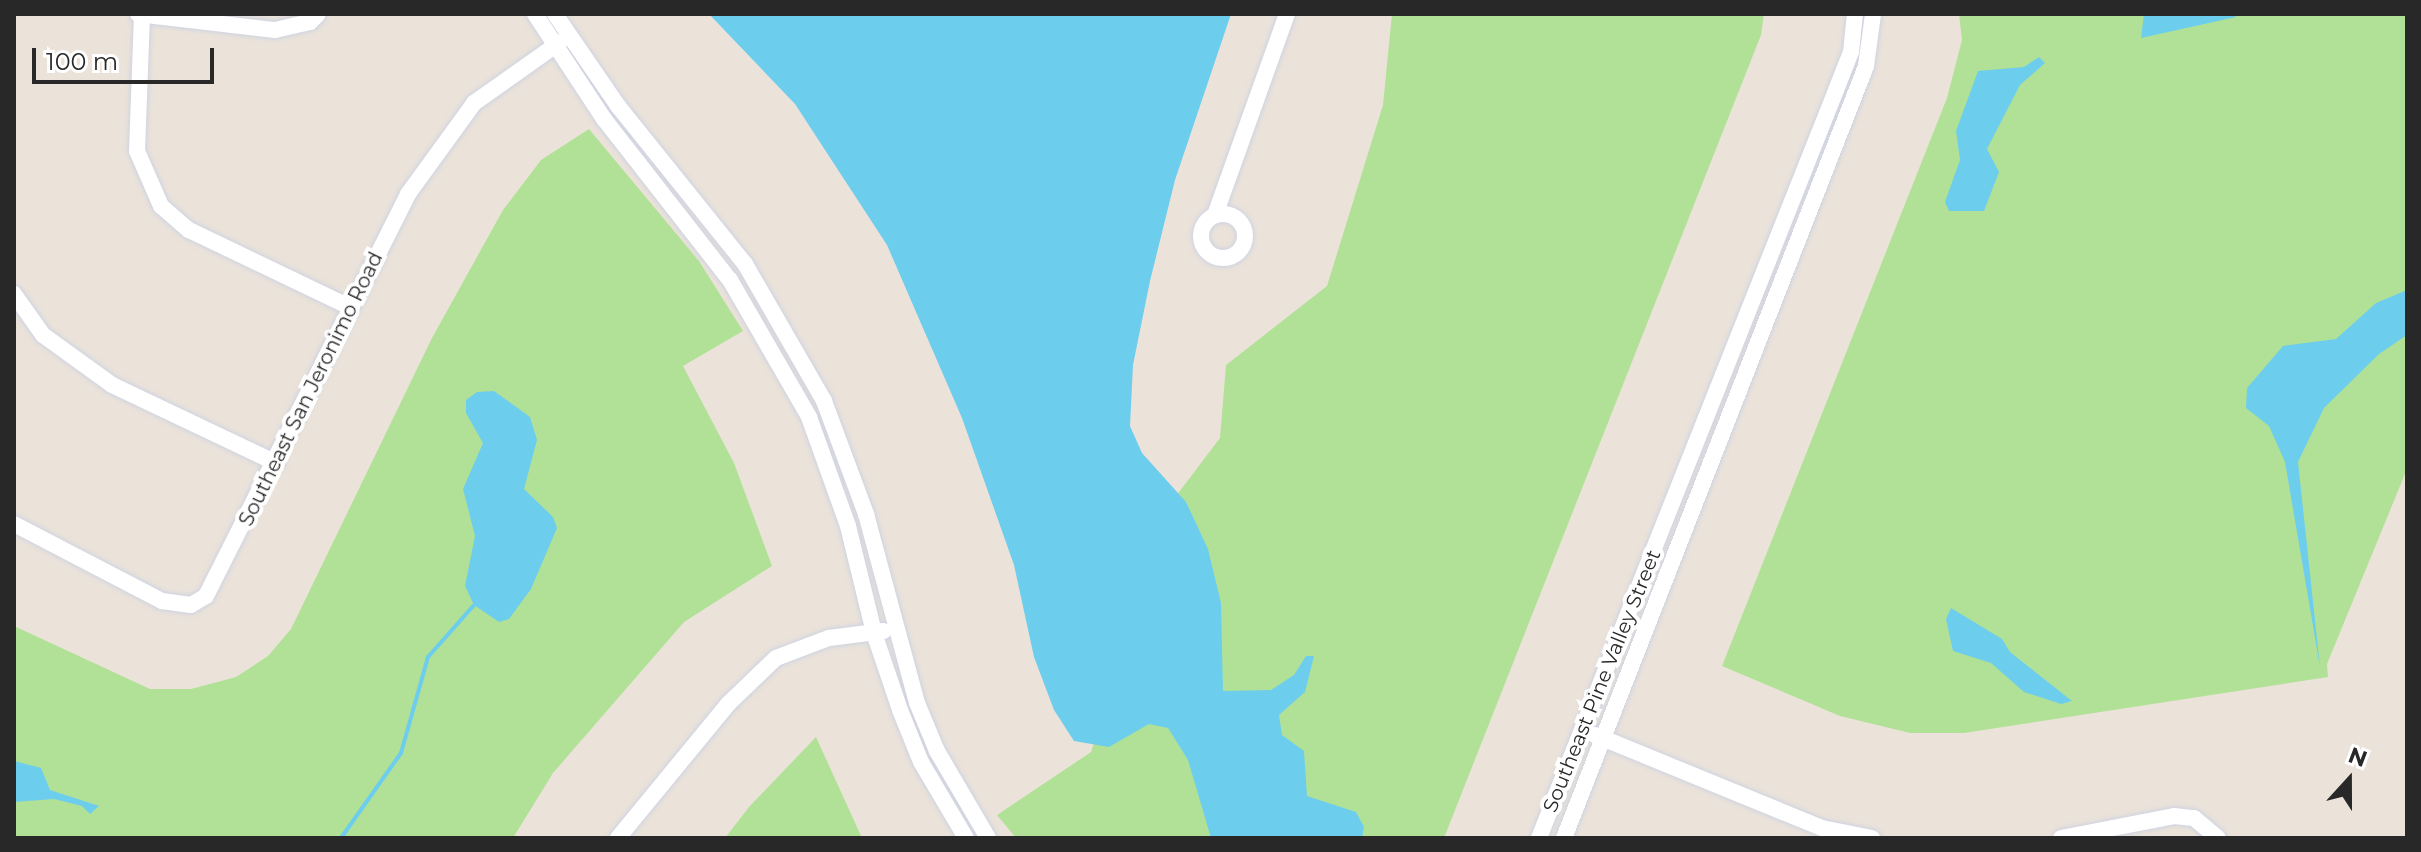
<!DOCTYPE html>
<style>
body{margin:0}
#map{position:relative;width:2421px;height:852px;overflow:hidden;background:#ebe3da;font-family:Montserrat,sans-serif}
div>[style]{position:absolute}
.green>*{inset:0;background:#b1e196}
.water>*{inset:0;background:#6dcded}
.stream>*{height:4px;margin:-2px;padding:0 2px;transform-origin:2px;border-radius:2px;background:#6dcded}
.roads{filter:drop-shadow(0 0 2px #cfd3e1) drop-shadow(0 0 2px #cfd3e1)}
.minor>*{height:16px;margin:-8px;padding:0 8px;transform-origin:8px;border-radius:8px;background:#fff}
.minor>.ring{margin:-8px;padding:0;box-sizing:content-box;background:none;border:16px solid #fff;border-radius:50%}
span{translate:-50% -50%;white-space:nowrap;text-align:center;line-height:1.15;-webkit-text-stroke:8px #fff;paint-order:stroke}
.street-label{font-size:20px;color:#282828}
.frame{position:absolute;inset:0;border:16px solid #282828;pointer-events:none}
.north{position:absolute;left:2309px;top:740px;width:80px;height:80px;-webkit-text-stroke:6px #fff;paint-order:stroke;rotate:21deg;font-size:22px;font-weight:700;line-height:32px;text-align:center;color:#282828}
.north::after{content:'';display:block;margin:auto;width:28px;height:36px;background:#282828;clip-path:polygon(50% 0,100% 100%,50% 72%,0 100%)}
.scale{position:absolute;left:32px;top:48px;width:182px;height:36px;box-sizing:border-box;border:4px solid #282828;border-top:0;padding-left:10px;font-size:24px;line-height:28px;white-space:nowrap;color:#282828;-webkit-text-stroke:6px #fff;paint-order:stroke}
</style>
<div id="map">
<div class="green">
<div style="clip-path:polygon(1392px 14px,1764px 14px,1761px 35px,1444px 838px,1016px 838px,997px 815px,1091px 752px,1176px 496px,1220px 438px,1226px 365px,1327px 286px,1383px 105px)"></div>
<div style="clip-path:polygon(1959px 14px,2407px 14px,2407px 469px,2327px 664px,2328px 677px,1964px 733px,1910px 733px,1840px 716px,1722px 666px,1947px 98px,1962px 40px)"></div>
<div style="clip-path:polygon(589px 129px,699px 261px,743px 331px,683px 366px,734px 463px,772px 566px,684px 622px,553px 773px,513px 838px,14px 838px,14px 626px,150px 689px,191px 689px,236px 677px,268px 656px,291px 629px,432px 338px,503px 210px,541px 160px)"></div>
<div style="clip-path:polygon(816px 737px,862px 838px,725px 838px,749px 807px)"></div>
</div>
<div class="water">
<div style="clip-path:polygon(709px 14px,1231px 14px,1175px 180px,1150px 281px,1133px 365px,1130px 426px,1142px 453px,1186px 502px,1208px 549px,1221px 603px,1223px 691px,1271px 690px,1294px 675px,1306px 656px,1314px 656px,1305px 692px,1279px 715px,1282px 735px,1304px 751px,1307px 796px,1356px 812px,1364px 827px,1362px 838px,1211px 838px,1188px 760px,1168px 728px,1149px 724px,1109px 747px,1074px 741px,1054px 710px,1034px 657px,1014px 565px,962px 418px,887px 245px,795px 104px)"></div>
<div style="clip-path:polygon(2144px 14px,2233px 14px,2236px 17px,2141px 38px)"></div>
<div style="clip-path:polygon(2039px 57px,2045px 63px,2020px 85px,1987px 149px,1999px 172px,1984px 211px,1949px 211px,1945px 202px,1960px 160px,1956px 131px,1978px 71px,2024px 67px)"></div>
<div style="clip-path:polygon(2407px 290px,2407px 335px,2379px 354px,2324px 408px,2298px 462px,2320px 667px,2285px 462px,2269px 426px,2246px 408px,2247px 388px,2283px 346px,2336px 339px,2376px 303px)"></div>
<div style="clip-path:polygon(494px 391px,530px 417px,537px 440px,524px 489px,553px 517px,557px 528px,531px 589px,509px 619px,499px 622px,474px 605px,465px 586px,475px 536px,463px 489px,483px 443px,466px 413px,466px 400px,477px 392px)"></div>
<div style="clip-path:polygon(1951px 608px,2002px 639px,2010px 652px,2072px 701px,2061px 704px,2024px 692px,1991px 663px,1953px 651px,1946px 619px)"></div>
<div style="clip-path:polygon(14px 761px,41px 768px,50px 790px,99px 806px,90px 814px,82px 806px,54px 799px,14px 802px)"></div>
</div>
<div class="stream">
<div style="left:341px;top:838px;width:104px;rotate:-54.8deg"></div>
<div style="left:401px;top:753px;width:100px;rotate:-74.3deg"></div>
<div style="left:428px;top:657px;width:69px;rotate:-48.5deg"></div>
</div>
<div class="roads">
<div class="minor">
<div style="left:138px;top:14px;width:138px;rotate:6.7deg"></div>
<div style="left:275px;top:30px;width:36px;rotate:-13deg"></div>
<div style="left:310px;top:22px;width:11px;rotate:-45deg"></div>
<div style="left:535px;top:14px;width:126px;rotate:56.7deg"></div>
<div style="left:604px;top:119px;width:204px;rotate:52deg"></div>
<div style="left:730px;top:280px;width:158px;rotate:60deg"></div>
<div style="left:809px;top:417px;width:116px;rotate:70.3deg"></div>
<div style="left:848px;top:526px;width:110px;rotate:76.3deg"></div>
<div style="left:874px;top:633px;width:81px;rotate:71.3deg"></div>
<div style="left:900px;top:710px;width:56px;rotate:68deg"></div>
<div style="left:921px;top:762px;width:88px;rotate:59.4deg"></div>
<div style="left:555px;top:14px;width:112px;rotate:55.6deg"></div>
<div style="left:618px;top:106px;width:203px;rotate:51.2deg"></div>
<div style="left:745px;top:264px;width:158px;rotate:60deg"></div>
<div style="left:824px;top:401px;width:121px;rotate:69.6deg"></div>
<div style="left:866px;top:514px;width:196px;rotate:74.9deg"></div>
<div style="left:917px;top:703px;width:52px;rotate:67.4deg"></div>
<div style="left:937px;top:751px;width:101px;rotate:59.6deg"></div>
<div style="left:142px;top:15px;width:136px;rotate:92.1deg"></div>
<div style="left:137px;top:151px;width:60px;rotate:66.4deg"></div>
<div style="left:161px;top:206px;width:37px;rotate:41deg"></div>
<div style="left:189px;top:230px;width:178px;rotate:25.6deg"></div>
<div class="ring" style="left:1201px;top:214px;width:28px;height:28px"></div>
<div style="left:1215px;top:215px;width:214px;rotate:-70.3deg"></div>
<div style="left:14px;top:294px;width:50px;rotate:54.7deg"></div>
<div style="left:43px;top:335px;width:85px;rotate:35.9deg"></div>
<div style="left:112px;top:385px;width:182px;rotate:25.4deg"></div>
<div style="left:14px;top:524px;width:167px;rotate:27.5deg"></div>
<div style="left:162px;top:601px;width:29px;rotate:8deg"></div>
<div style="left:191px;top:605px;width:17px;rotate:-31deg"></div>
<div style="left:206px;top:596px;width:450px;rotate:-63.3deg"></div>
<div style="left:408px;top:194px;width:112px;rotate:-54deg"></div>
<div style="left:474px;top:103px;width:105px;rotate:-35.3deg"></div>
<div style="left:1595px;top:735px;width:245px;rotate:22.3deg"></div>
<div style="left:1822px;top:828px;width:51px;rotate:11.3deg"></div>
<div style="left:618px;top:838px;width:173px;rotate:-50.6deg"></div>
<div style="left:728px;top:704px;width:66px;rotate:-43.8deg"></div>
<div style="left:776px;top:658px;width:57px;rotate:-20.7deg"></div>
<div style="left:829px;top:638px;width:55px;rotate:-7.3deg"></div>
<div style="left:1539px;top:838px;width:805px;rotate:-68.34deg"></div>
<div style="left:1836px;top:90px;width:41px;rotate:-68.5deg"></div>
<div style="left:1851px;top:52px;width:38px;rotate:-84deg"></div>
<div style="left:1564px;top:838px;width:829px;rotate:-68.63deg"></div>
<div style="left:1866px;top:66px;width:52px;rotate:-82.3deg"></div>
<div style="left:2061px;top:838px;width:115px;rotate:-11deg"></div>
<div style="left:2174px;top:816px;width:20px;rotate:6deg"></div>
<div style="left:2194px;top:818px;width:31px;rotate:40deg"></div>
</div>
</div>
<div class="street-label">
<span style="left:311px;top:389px;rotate:-64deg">Southeast San Jeronimo Road</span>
<span style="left:1602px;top:681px;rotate:-68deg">Southeast Pine Valley Street</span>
</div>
<div class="frame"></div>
<div class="north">N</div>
<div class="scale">100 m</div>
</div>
